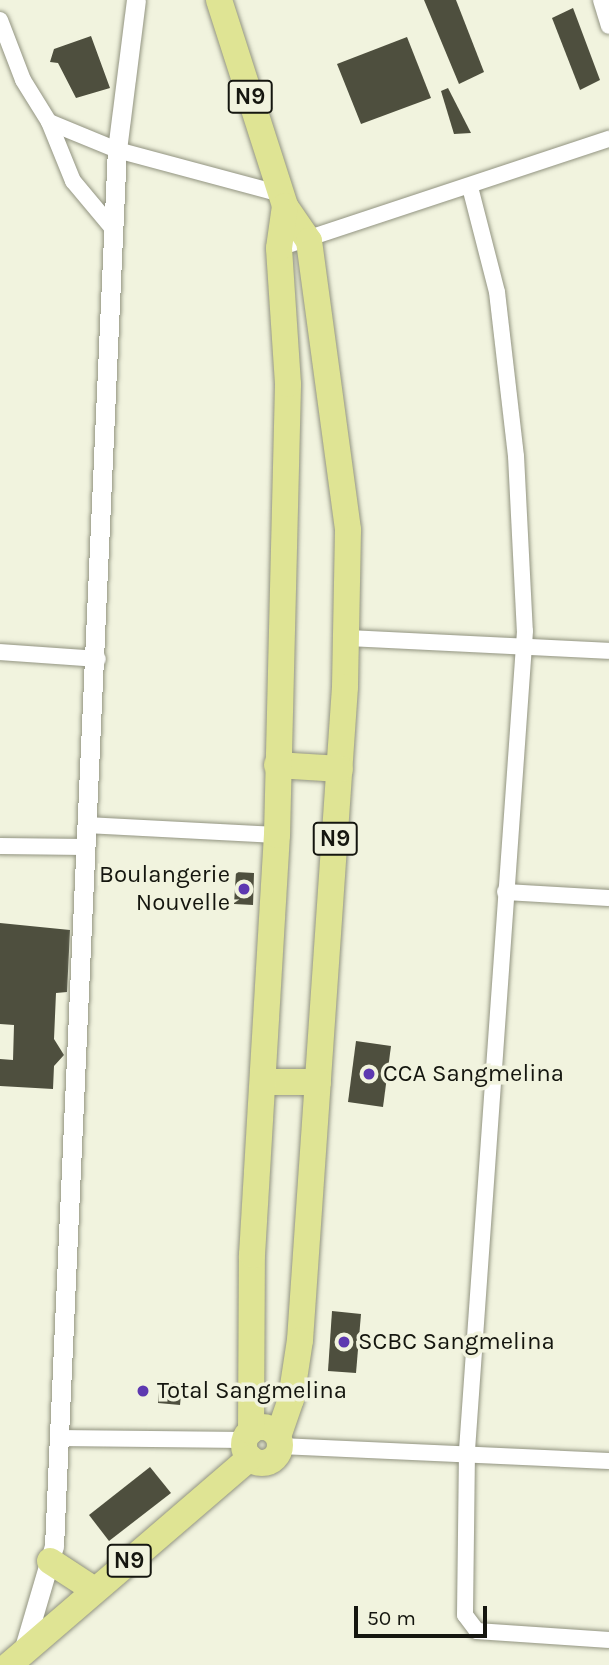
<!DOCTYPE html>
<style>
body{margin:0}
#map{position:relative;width:609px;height:1665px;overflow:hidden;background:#f1f3de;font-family:Karla,sans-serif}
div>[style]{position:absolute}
.building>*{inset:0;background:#4e4f3e}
.roads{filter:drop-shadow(0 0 2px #929481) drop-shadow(0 0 2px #929481)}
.minor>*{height:16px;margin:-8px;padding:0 8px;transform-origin:8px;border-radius:8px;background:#fff}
.tertiary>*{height:19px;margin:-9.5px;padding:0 9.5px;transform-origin:9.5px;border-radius:9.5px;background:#fff}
.trunk>*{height:26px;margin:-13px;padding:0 13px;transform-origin:13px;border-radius:13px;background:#dfe494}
.trunk>.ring{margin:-13px;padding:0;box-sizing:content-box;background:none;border:26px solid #dfe494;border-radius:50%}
.dots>*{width:19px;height:19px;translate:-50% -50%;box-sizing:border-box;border:4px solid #f1f3de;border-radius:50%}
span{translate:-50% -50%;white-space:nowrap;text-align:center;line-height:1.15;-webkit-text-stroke:7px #f1f3de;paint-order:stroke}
.shield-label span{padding:2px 5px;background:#f1f3de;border:2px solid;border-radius:5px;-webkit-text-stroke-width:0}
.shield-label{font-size:23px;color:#15160f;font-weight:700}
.poi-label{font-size:24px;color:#15160f}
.right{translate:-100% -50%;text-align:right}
.left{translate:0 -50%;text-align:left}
.scale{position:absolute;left:354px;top:1606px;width:133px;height:32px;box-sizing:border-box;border:4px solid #15160f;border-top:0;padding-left:9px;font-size:21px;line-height:24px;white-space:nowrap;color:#15160f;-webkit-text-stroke:5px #f1f3de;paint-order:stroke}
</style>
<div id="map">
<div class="building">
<div style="clip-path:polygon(424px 0,456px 0,484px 72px,459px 84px)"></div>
<div style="clip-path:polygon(573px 8px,600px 80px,580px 90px,552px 18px)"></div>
<div style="clip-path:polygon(91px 36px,110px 88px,76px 98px,58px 63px,50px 62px,54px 49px)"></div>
<div style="clip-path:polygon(407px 37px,431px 98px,361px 124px,337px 64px)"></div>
<div style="clip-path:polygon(448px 88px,471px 133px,454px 134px,441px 91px)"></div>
<div style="clip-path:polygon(236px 872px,254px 873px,253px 905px,234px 904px)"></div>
<div style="clip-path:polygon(0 923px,70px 930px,67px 992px,56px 993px,54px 1039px,64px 1055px,54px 1066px,53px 1089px,0 1086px,0 1059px,13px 1060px,14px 1025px,0 1024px)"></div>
<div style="clip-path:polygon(356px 1041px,391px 1046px,383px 1107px,348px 1102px)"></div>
<div style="clip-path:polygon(332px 1311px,361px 1314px,356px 1373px,328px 1371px)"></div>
<div style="clip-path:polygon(160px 1381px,182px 1384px,180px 1405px,158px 1403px)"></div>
<div style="clip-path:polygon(150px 1467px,171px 1493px,109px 1541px,89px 1515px)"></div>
</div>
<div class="roads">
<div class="minor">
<div style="left:601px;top:0;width:27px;rotate:73deg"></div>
<div style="left:0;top:20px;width:64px;rotate:69deg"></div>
<div style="left:23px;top:80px;width:49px;rotate:58.2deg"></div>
<div style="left:49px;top:122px;width:74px;rotate:22.4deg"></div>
<div style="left:117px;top:150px;width:170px;rotate:15deg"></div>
<div style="left:49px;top:122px;width:64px;rotate:67.9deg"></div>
<div style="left:73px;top:181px;width:64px;rotate:50.1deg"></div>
<div style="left:470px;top:187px;width:108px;rotate:75.6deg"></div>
<div style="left:497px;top:292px;width:165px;rotate:83.4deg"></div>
<div style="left:516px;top:456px;width:175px;rotate:87.1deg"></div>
<div style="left:525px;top:631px;width:822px;rotate:94.05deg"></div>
<div style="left:467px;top:1451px;width:164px;rotate:90.7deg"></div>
<div style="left:465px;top:1615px;width:20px;rotate:53deg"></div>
<div style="left:477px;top:1631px;width:132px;rotate:3.9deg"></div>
<div style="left:279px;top:248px;width:348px;rotate:-18.3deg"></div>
<div style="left:346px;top:638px;width:263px;rotate:2.8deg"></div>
<div style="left:0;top:652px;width:98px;rotate:4.1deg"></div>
<div style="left:86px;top:825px;width:191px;rotate:3deg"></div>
<div style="left:0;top:846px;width:85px;rotate:0.7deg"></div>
<div style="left:505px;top:892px;width:104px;rotate:3.3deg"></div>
<div style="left:58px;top:1438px;width:187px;rotate:0.6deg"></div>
<div style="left:280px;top:1446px;width:329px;rotate:2.6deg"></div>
</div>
<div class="tertiary">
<div style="left:23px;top:1651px;width:109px;rotate:-73.6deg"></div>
<div style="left:54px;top:1546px;width:1397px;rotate:-87.42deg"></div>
<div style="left:117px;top:150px;width:151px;rotate:-82.8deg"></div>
</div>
<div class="trunk">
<div style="left:219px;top:0;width:216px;rotate:72.2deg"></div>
<div style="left:285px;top:206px;width:42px;rotate:55.6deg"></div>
<div style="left:309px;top:241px;width:292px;rotate:82.3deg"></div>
<div style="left:348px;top:530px;width:157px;rotate:91.1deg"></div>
<div style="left:345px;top:687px;width:655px;rotate:93.94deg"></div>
<div style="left:300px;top:1340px;width:60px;rotate:98.7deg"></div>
<div style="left:291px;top:1399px;width:39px;rotate:109deg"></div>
<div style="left:277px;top:765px;width:63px;rotate:3.6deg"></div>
<div style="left:263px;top:1082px;width:55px"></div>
<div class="ring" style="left:244px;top:1427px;width:10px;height:10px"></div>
<div style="left:251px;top:1431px;width:176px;rotate:-89.7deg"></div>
<div style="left:252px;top:1255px;width:421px;rotate:-86.6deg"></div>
<div style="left:277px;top:835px;width:451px;rotate:-88.6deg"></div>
<div style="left:288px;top:384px;width:136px;rotate:-93.8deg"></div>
<div style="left:279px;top:248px;width:42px;rotate:-81.9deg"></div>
<div style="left:50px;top:1561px;width:51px;rotate:33.1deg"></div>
<div style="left:9px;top:1665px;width:318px;rotate:-40.7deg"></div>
</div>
</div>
<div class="dots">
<div style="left:244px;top:889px;background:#5d38b0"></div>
<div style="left:369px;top:1074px;background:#5d38b0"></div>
<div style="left:344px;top:1342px;background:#5d38b0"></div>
<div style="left:143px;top:1391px;background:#5d38b0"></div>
</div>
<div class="shield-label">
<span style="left:250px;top:97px">N9</span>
<span style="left:335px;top:839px">N9</span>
<span style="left:129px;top:1561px">N9</span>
</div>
<div class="poi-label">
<span class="right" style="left:230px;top:889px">Boulangerie<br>Nouvelle</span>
<span class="left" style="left:383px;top:1074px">CCA Sangmelina</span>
<span class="left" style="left:358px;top:1342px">SCBC Sangmelina</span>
<span class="left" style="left:157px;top:1391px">Total Sangmelina</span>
</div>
<div class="scale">50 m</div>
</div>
